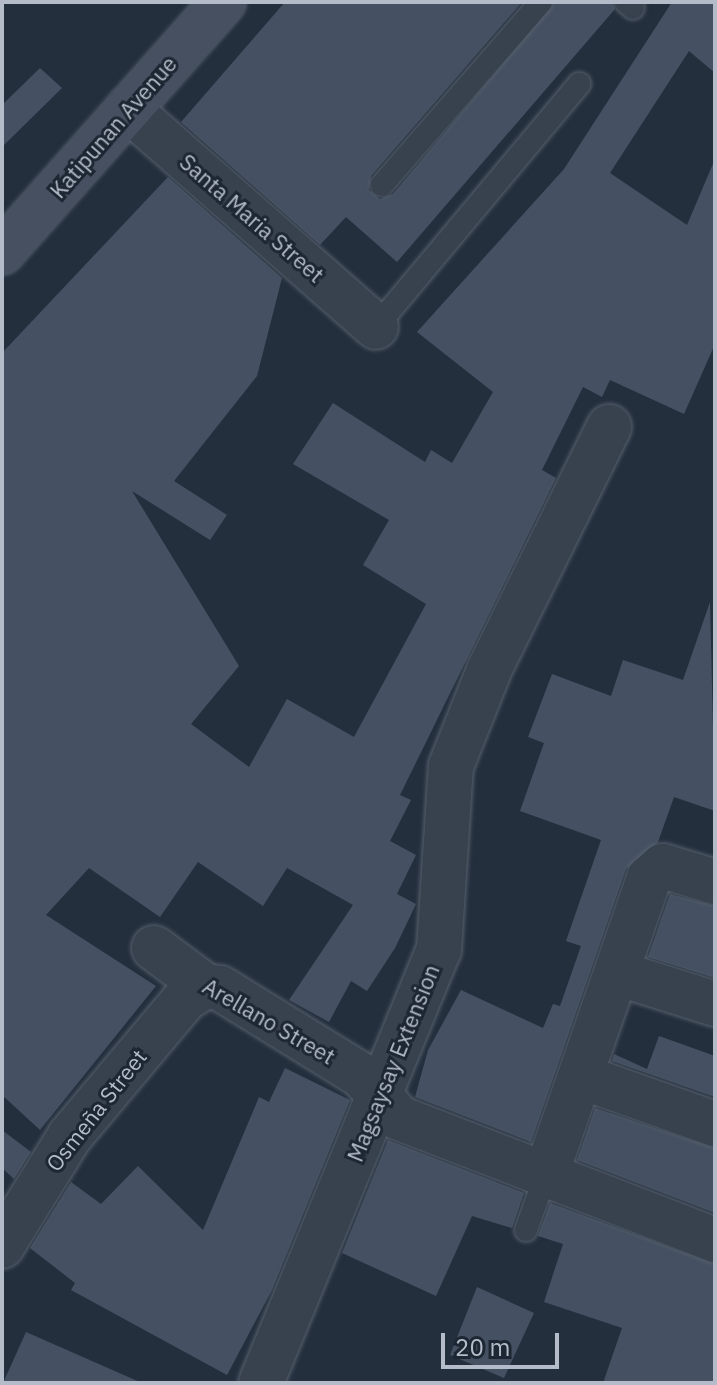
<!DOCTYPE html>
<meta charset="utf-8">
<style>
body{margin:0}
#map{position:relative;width:717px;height:1385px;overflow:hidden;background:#242f3e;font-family:"IBM Plex Sans",sans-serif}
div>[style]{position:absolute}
.building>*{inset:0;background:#455162}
.roads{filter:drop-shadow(0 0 2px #565f6c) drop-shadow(0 0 2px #565f6c)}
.service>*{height:22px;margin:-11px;padding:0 11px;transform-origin:11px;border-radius:11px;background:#38414e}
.minor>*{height:44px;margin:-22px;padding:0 22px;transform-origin:22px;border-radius:22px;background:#38414e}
.secondary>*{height:44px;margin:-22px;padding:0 22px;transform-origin:22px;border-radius:22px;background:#465061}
span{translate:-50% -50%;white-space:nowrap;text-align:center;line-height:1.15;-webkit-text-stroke:6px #1d2633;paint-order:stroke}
.street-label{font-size:22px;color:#b4bcc9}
.frame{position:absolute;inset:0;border:4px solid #b4bcc9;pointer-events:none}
.scale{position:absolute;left:441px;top:1333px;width:118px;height:36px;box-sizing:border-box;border:4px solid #b4bcc9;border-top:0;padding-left:10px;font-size:24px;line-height:28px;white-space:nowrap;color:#b4bcc9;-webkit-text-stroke:6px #1d2633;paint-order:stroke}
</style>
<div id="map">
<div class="building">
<div style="clip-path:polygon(285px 2px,522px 2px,371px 176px,369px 190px,380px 199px,393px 194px,555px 2px,612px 2px,615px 9px,397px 262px,346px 217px,320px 245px,181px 122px)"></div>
<div style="clip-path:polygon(672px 2px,715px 2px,715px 73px,689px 51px,610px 173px,687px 225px,715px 159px,715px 344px,684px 414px,610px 380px,602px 397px,583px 387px,542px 470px,556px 478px,400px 795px,411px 800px,390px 841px,416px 855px,397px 894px,416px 904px,395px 948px,367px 991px,351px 981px,329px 1022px,289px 1000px,353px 905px,287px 868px,263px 906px,198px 862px,160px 917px,89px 868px,46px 915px,156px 986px,40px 1130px,2px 1095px,2px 353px,168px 177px,282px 278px,257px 376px,174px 481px,227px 515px,210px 540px,132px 491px,239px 666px,191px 724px,249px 767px,287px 699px,354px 737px,426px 604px,363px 565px,389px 520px,293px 464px,333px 403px,425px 462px,431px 450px,452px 463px,493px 392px,417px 332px,564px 169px)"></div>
<div style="clip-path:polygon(40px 68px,62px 88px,2px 147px,2px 105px)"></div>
<div style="clip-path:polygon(710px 602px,715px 811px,674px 797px,658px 842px,626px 869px,531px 1142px,415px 1097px,428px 1050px,461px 990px,543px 1028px,553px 1004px,560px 1006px,581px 946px,566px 941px,601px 840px,520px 811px,544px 743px,528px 737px,552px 674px,611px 696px,623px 660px,683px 680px)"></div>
<div style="clip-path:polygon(670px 894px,715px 906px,715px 978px,648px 957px)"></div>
<div style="clip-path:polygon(659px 1036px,715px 1056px,715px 1097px,612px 1061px,614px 1054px,647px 1069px)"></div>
<div style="clip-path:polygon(285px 1068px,350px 1100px,272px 1290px,227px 1375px,71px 1290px,75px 1283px,30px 1248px,71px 1182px,101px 1204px,138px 1166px,203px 1230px,259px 1097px,269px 1102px)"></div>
<div style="clip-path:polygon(595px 1108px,715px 1148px,715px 1213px,577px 1160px)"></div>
<div style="clip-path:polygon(2px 1130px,31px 1152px,14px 1179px,2px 1168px)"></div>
<div style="clip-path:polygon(388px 1140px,524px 1193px,512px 1228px,472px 1216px,436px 1296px,342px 1253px)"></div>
<div style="clip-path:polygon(550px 1203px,715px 1264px,715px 1383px,603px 1383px,622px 1328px,544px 1302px,563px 1244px,538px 1236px)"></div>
<div style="clip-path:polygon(477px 1287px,534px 1313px,504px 1378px,450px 1355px)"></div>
<div style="clip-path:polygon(26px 1332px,142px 1383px,3px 1383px)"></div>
</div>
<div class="roads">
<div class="service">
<div style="left:626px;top:2px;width:9px;rotate:41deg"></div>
<div style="left:382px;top:185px;width:242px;rotate:-49deg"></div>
<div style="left:376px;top:327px;width:317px;rotate:-50.1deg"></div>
<div style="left:526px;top:1230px;width:56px;rotate:-70.3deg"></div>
</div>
<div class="minor">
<div style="left:128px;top:109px;width:330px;rotate:41.3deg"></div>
<div style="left:154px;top:948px;width:64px;rotate:36.7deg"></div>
<div style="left:205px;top:986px;width:15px;rotate:8deg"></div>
<div style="left:220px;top:988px;width:166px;rotate:31.7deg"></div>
<div style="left:361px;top:1075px;width:57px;rotate:48.5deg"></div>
<div style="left:399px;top:1118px;width:339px;rotate:21.1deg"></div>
<div style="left:620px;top:974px;width:100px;rotate:17.5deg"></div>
<div style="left:582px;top:1077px;width:141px;rotate:19.5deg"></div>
<div style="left:545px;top:1177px;width:317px;rotate:-70.8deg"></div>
<div style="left:649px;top:878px;width:18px;rotate:-41deg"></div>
<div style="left:663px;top:866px;width:54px;rotate:17.1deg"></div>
<div style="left:2px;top:1246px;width:129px;rotate:-58.3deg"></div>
<div style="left:70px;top:1136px;width:180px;rotate:-50deg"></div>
<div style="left:186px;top:998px;width:22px;rotate:-32deg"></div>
<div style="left:261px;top:1383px;width:468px;rotate:-67.7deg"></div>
<div style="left:439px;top:950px;width:184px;rotate:-86.3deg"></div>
<div style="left:451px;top:766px;width:105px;rotate:-68.3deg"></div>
<div style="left:490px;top:668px;width:269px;rotate:-63.7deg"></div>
</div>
<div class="secondary">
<div style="left:2px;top:252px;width:334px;rotate:-48.5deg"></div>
</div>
</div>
<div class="street-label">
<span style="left:113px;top:127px;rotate:-49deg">Katipunan Avenue</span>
<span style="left:252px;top:218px;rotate:41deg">Santa Maria Street</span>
<span style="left:269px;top:1021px;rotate:30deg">Arellano Street</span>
<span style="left:393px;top:1063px;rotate:-68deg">Magsaysay Extension</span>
<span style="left:96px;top:1110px;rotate:-52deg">Osmeña Street</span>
</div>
<div class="frame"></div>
<div class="scale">20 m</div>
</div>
